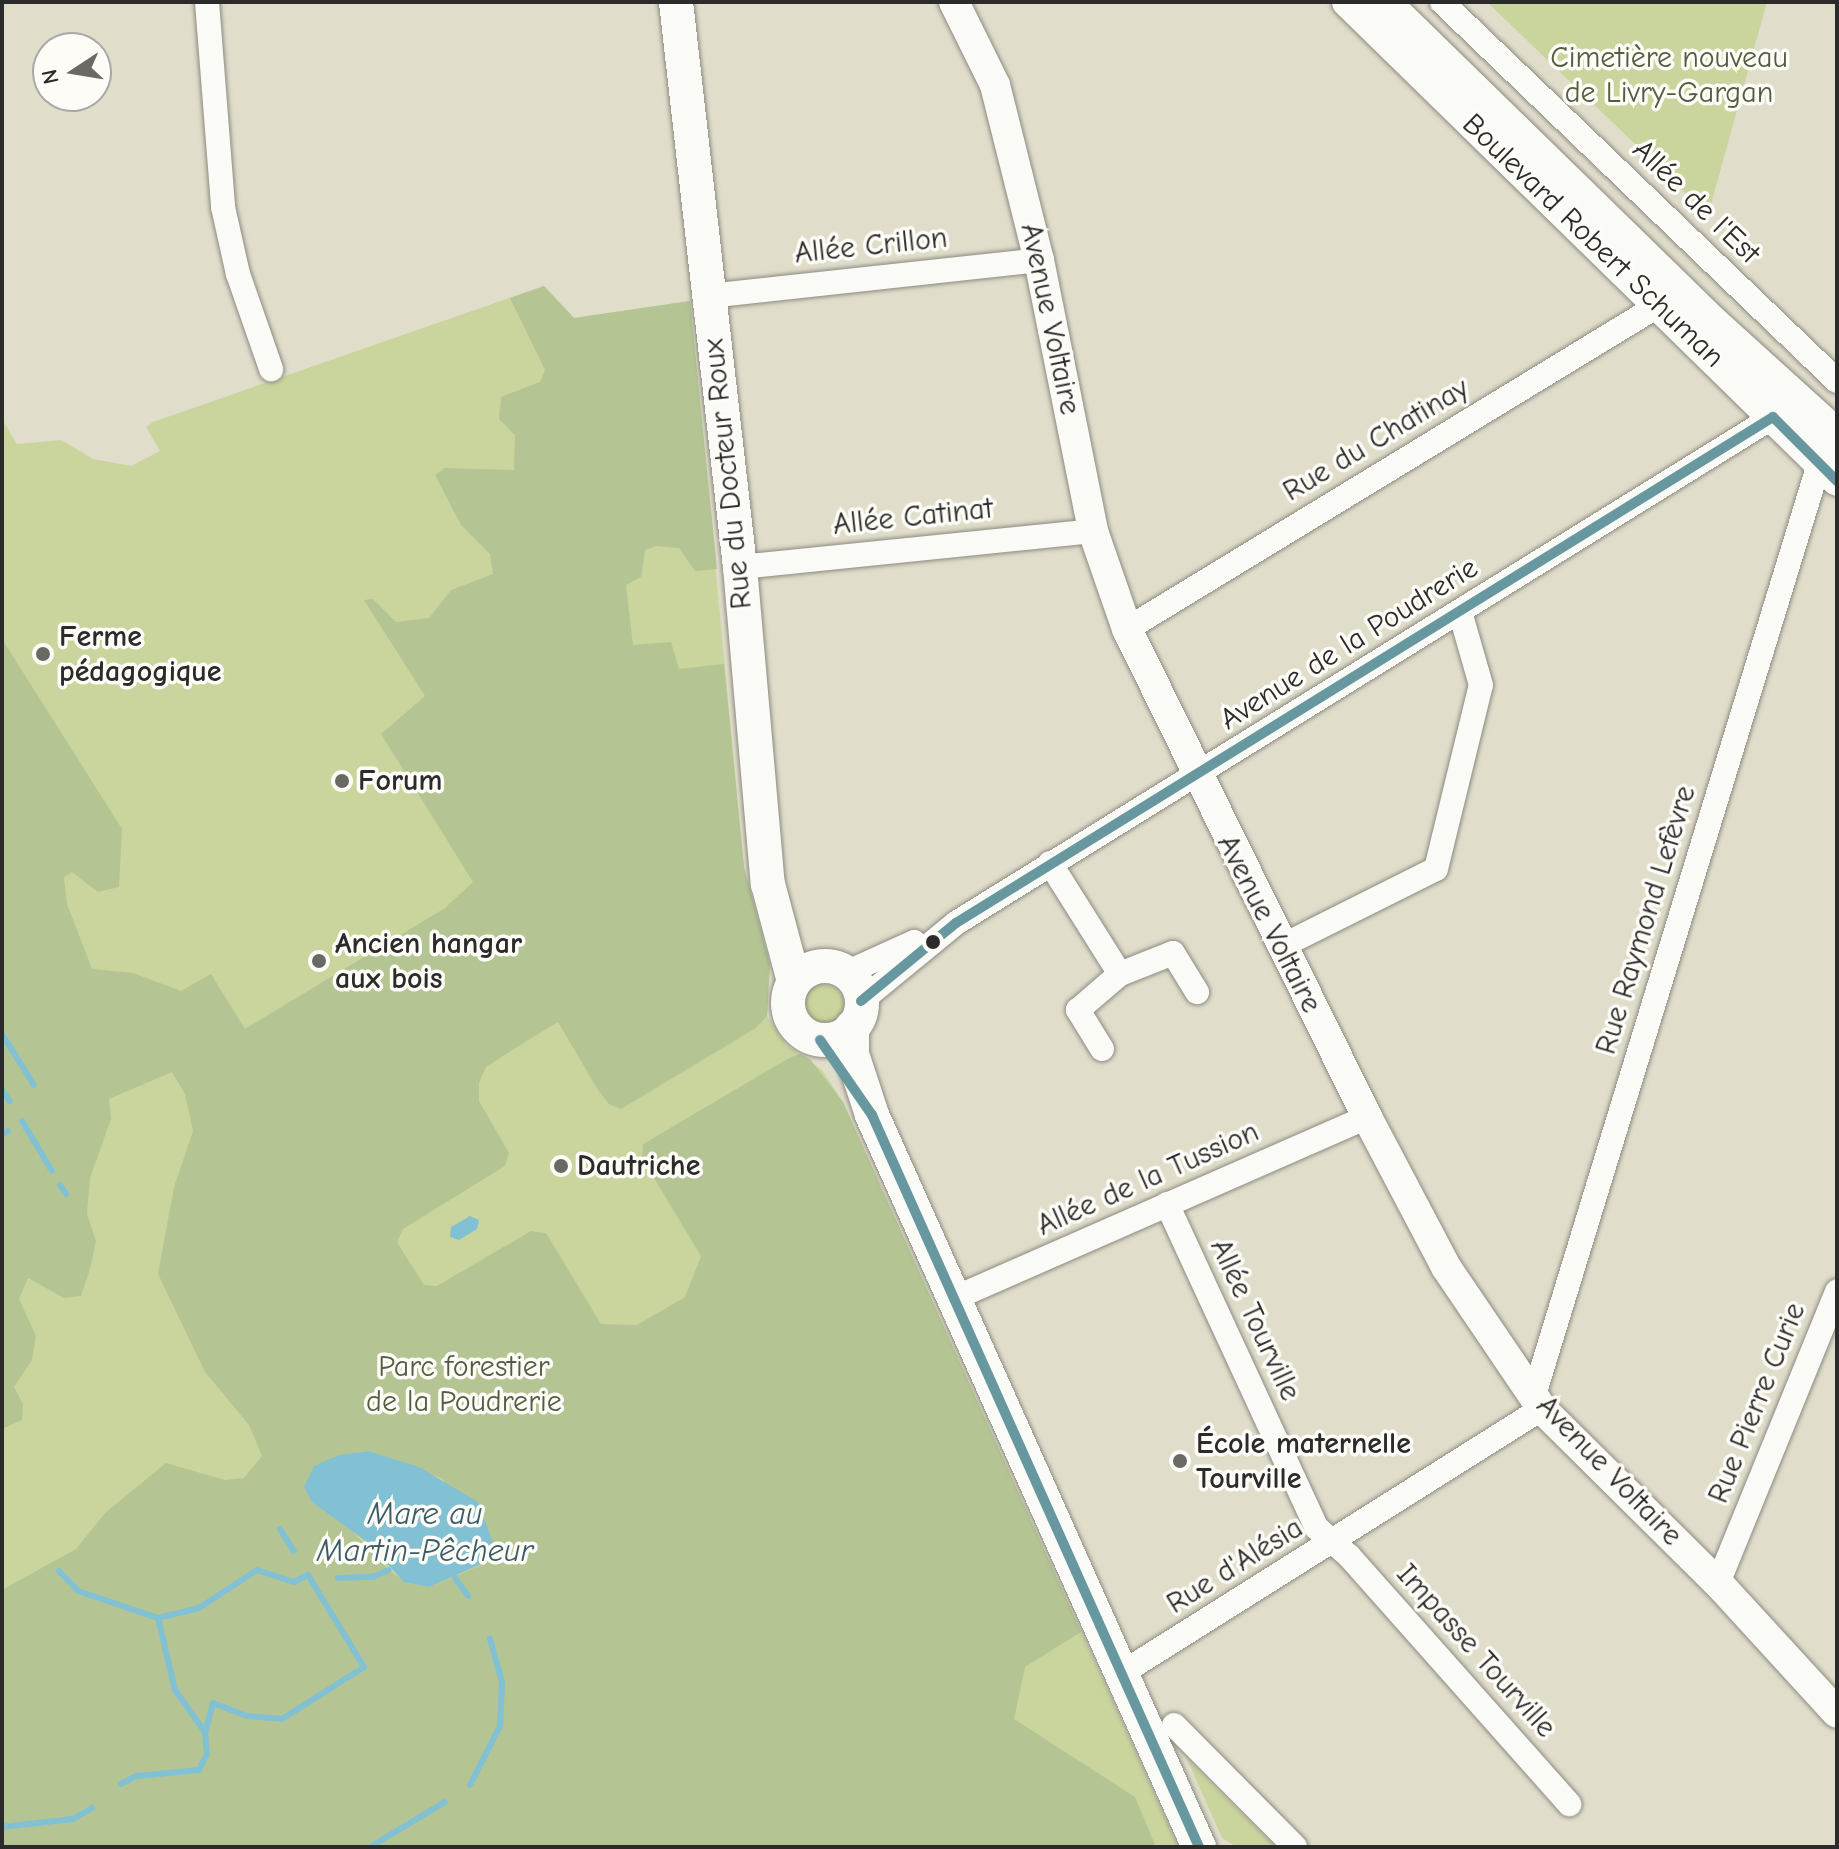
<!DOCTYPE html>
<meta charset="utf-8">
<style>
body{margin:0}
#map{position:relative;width:1839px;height:1849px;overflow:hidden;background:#e1ddcb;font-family:"Comic Neue",sans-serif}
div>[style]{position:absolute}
.green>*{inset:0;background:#c9d59c}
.round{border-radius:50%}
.forest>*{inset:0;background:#b4c593}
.water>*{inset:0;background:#82c0d3}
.stream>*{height:6px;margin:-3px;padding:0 3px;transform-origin:3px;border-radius:3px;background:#82c0d3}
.roads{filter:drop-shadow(0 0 2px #8c8a81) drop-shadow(0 0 2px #8c8a81)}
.minor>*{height:24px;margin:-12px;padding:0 12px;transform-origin:12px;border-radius:12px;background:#fafaf7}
.tertiary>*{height:30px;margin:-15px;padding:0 15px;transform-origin:15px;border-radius:15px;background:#fafaf7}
.secondary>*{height:34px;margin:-17px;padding:0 17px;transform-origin:17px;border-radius:17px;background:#fafaf7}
.secondary>.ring{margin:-17px;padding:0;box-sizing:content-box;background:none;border:34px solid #fafaf7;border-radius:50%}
.trunk>*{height:40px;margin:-20px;padding:0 20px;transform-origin:20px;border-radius:20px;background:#fafaf7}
.bus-1>*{height:10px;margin:-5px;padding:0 5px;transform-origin:5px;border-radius:5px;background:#6798a0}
.dots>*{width:22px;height:22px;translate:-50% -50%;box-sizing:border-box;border:4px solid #fdfcf7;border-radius:50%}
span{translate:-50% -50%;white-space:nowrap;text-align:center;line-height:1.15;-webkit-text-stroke:7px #fdfcf7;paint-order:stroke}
.park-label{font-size:30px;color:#545c41}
.street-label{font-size:30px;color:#2b2b2b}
.poi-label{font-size:30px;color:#2b2b2b;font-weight:700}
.left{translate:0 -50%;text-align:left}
.water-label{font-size:32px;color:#3b5b67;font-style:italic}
.frame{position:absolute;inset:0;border:4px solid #2b2b2b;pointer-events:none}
.north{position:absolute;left:32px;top:32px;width:80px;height:80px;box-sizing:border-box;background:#fdfcf7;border:2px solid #a9a8a5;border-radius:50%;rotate:258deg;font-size:22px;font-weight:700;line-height:32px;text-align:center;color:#2b2b2b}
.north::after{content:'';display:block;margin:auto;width:28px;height:36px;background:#6b6963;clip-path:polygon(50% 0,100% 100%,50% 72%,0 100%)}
</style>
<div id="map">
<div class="green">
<div style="clip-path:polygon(1487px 2px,1767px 2px,1708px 215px,1634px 143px)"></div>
<div style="clip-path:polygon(544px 286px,574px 318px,690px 301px,744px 867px,770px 965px,767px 1016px,786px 1045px,822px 1070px,843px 1102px,1178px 1847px,2px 1847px,2px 419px,17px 444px,61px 440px,93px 459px,131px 466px,160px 451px,146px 427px,153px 422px)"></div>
<div class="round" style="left:804px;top:985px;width:40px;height:40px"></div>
<div style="clip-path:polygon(1187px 1759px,1275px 1847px,1237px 1847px,1222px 1838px)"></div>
</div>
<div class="forest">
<div style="clip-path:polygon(evenodd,544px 286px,574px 318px,690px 301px,717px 569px,695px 571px,679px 548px,656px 546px,645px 550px,641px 577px,626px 585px,633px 645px,671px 642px,679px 669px,724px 664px,744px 867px,770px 965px,767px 1016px,756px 1028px,621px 1109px,609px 1104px,598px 1090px,558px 1022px,525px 1042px,486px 1067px,479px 1083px,479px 1101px,509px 1153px,505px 1166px,403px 1229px,397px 1242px,424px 1285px,437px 1286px,531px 1231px,546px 1233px,601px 1324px,637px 1325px,685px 1297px,701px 1256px,642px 1158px,643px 1144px,789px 1058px,800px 1054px,810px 1059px,843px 1102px,1081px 1632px,1025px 1667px,1014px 1719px,1135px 1797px,1156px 1847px,2px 1847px,2px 1590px,76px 1549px,105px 1513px,166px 1463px,225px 1480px,244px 1478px,262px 1456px,249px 1425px,205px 1372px,158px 1274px,174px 1187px,193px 1131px,185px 1094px,172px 1072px,109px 1099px,111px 1119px,90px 1178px,87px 1214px,96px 1241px,90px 1269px,81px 1296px,64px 1298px,28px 1278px,19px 1299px,36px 1336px,32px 1360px,14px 1387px,23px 1404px,22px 1420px,2px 1429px,2px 639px,122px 829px,119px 887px,98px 892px,72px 872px,64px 877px,67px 904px,92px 969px,133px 973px,181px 991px,211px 974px,245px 1029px,445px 908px,473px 882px,381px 734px,425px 696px,364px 600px,373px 599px,396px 622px,429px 618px,451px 590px,493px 574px,490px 554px,461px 525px,435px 475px,445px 468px,514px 470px,515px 435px,499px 419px,501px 397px,540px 382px,545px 370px,510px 298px,544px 286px,368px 1451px,441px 1478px,454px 1492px,478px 1502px,484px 1521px,481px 1565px,429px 1587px,404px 1581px,389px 1570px,350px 1529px,339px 1455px,368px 1451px)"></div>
</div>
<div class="water">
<div style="clip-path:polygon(470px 1216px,479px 1220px,477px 1229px,459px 1240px,450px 1237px,451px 1227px)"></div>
<div style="clip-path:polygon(368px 1451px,419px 1467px,478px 1502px,493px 1543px,481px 1564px,429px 1587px,404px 1582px,367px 1542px,312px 1502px,304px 1487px,314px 1466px,339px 1455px)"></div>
</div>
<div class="stream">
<div style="left:2px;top:1034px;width:60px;rotate:57.9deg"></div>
<div style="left:2px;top:1090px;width:14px;rotate:56deg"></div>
<div style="left:22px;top:1121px;width:58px;rotate:59deg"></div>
<div style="left:2px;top:1135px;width:7px;rotate:-34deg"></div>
<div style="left:60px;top:1185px;width:11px;rotate:56deg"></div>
<div style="left:280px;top:1529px;width:26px;rotate:58deg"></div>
<div style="left:59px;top:1571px;width:28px;rotate:46deg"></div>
<div style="left:78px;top:1591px;width:84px;rotate:18.6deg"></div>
<div style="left:158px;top:1618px;width:42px;rotate:-13.7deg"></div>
<div style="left:199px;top:1608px;width:69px;rotate:-33.2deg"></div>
<div style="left:257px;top:1570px;width:39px;rotate:18deg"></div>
<div style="left:294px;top:1582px;width:16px;rotate:-27deg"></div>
<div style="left:308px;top:1575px;width:108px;rotate:58.7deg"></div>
<div style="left:364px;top:1667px;width:97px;rotate:147.6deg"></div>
<div style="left:282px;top:1719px;width:35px;rotate:-175deg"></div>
<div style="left:247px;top:1716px;width:36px;rotate:-159deg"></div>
<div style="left:213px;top:1703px;width:30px;rotate:105deg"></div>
<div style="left:205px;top:1732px;width:22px;rotate:85deg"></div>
<div style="left:207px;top:1754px;width:18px;rotate:117deg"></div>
<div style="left:199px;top:1770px;width:63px;rotate:174.6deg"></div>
<div style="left:136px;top:1776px;width:17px;rotate:152deg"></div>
<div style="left:338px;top:1578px;width:35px;rotate:-2deg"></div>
<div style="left:373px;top:1577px;width:17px;rotate:-24deg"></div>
<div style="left:455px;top:1578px;width:22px;rotate:54deg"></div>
<div style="left:158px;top:1618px;width:74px;rotate:76.7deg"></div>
<div style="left:175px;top:1690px;width:52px;rotate:54.5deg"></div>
<div style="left:470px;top:1785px;width:66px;rotate:-63deg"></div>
<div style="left:500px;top:1726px;width:44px;rotate:-87.4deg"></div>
<div style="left:502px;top:1682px;width:45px;rotate:-105.6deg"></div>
<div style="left:2px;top:1827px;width:71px;rotate:-6.4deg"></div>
<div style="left:73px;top:1819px;width:22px;rotate:-30deg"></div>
<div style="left:370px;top:1847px;width:87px;rotate:-31deg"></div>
</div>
<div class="roads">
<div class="minor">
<div style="left:207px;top:2px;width:206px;rotate:85.5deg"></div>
<div style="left:223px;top:207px;width:69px;rotate:77.4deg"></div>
<div style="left:238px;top:274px;width:101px;rotate:70.8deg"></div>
<div style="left:1442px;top:2px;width:547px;rotate:43.82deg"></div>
<div style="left:709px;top:296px;width:332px;rotate:-6.2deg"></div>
<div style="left:740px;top:567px;width:355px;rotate:-5.8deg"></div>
<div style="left:1127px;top:629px;width:623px;rotate:-31.34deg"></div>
<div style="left:1050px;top:863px;width:131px;rotate:57.8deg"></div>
<div style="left:1280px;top:947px;width:174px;rotate:-26.6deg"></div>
<div style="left:1436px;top:869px;width:189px;rotate:-76.3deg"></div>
<div style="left:1481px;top:685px;width:76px;rotate:-106deg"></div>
<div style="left:846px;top:973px;width:75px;rotate:-24.5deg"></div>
<div style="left:861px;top:1001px;width:123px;rotate:-39.4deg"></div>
<div style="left:956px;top:923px;width:961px;rotate:-31.77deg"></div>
<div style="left:1102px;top:1049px;width:46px;rotate:-121.6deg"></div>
<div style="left:1078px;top:1010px;width:55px;rotate:-40.6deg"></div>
<div style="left:1120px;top:974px;width:57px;rotate:-21.6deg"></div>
<div style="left:1173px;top:953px;width:46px;rotate:58.4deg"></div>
<div style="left:1167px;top:1204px;width:357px;rotate:65.2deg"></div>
<div style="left:1317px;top:1528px;width:43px;rotate:41.2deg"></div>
<div style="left:1349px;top:1556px;width:332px;rotate:48.4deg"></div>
<div style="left:955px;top:1298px;width:450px;rotate:-23.7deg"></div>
<div style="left:1534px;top:1395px;width:974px;rotate:-72.98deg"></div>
<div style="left:1718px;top:1583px;width:315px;rotate:-67.8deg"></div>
<div style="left:1122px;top:1673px;width:496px;rotate:-32.2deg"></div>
<div style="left:1174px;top:1725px;width:172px;rotate:45.2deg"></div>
</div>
<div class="tertiary">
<div style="left:954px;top:2px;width:93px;rotate:63.7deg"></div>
<div style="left:995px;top:85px;width:180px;rotate:75.9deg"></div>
<div style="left:1039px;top:260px;width:276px;rotate:78.7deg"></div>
<div style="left:1093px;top:531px;width:104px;rotate:70.9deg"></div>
<div style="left:1127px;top:629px;width:544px;rotate:63.81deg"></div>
<div style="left:1367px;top:1117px;width:170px;rotate:62.2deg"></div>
<div style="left:1446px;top:1267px;width:171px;rotate:55.9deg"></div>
<div style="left:1542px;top:1409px;width:247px;rotate:44.7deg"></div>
<div style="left:1718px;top:1583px;width:176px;rotate:47.5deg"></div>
<div style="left:1347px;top:2px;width:685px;rotate:44.35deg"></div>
</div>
<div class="secondary">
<div style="left:676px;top:2px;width:569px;rotate:83.54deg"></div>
<div style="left:740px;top:567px;width:318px;rotate:85deg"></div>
<div style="left:768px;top:884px;width:101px;rotate:75.1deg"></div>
<div class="ring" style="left:788px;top:966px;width:40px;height:40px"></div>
<div style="left:852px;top:1027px;width:27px;rotate:90deg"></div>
<div style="left:852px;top:1054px;width:64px;rotate:71.8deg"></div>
<div style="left:872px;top:1115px;width:802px;rotate:65.93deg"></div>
</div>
<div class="trunk">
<div style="left:1379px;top:2px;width:461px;rotate:44.3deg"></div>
<div style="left:1709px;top:324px;width:173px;rotate:42.2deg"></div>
</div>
</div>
<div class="bus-1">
<div style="left:1773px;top:417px;width:91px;rotate:45deg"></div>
<div style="left:861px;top:1001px;width:123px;rotate:-39.4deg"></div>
<div style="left:956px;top:923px;width:961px;rotate:-31.77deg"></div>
<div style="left:820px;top:1040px;width:91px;rotate:55.3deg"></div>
<div style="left:872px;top:1115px;width:802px;rotate:65.93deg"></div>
</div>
<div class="dots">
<div style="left:43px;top:654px;background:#6b6963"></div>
<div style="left:342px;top:781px;background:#6b6963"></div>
<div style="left:933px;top:942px;background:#2b2b2b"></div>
<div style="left:319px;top:961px;background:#6b6963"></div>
<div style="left:561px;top:1166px;background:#6b6963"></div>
<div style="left:1180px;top:1461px;background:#6b6963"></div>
</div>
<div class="park-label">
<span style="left:1669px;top:75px">Cimetière nouveau<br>de Livry-Gargan</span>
<span style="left:464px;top:1384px">Parc forestier<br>de la Poudrerie</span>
</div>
<div class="street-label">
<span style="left:1696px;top:202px;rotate:44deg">Allée de l'Est</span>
<span style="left:1593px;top:241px;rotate:44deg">Boulevard Robert Schuman</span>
<span style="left:871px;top:246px;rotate:-6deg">Allée Crillon</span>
<span style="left:1050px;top:319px;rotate:78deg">Avenue Voltaire</span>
<span style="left:1376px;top:440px;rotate:-31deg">Rue du Chatinay</span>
<span style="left:728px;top:474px;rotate:-96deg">Rue du Docteur Roux</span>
<span style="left:913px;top:517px;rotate:-6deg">Allée Catinat</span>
<span style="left:1349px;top:644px;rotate:-32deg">Avenue de la Poudrerie</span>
<span style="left:1646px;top:920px;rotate:-73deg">Rue Raymond Lefèvre</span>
<span style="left:1269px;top:924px;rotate:63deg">Avenue Voltaire</span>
<span style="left:1148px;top:1179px;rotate:-24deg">Allée de la Tussion</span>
<span style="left:1255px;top:1320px;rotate:65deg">Allée Tourville</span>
<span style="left:1757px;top:1403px;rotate:-68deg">Rue Pierre Curie</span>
<span style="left:1609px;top:1471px;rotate:46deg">Avenue Voltaire</span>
<span style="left:1235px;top:1566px;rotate:-32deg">Rue d'Alésia</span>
<span style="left:1476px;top:1651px;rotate:48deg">Impasse Tourville</span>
</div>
<div class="poi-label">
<span class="left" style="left:59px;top:654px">Ferme<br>pédagogique</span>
<span class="left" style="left:358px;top:781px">Forum</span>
<span class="left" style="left:335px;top:961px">Ancien hangar<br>aux bois</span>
<span class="left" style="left:577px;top:1166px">Dautriche</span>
<span class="left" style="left:1196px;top:1461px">École maternelle<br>Tourville</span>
</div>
<div class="water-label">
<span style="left:425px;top:1533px">Mare au<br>Martin-Pêcheur</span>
</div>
<div class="frame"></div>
<div class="north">N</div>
</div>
